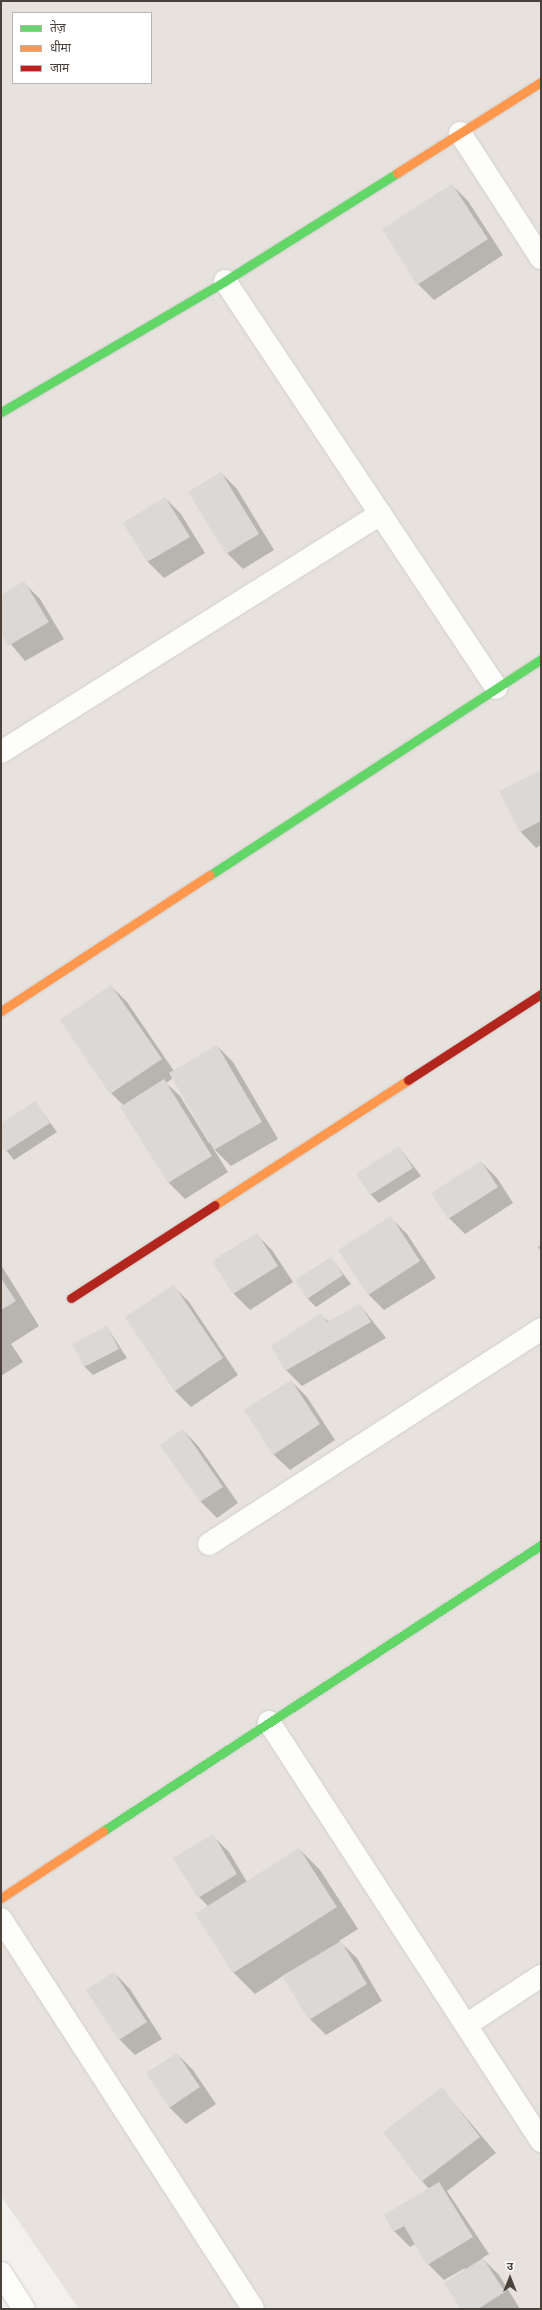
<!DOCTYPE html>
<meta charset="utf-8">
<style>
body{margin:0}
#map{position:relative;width:542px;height:2310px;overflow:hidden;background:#f3f1ee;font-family:Commissioner,"Noto Sans Devanagari",sans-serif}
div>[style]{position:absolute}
.residential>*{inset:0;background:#e7e2dd}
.shadow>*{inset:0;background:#0003}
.building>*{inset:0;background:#dbd8d5}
.roads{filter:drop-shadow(0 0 1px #d1cecc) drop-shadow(0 0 1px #d1cecc)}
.street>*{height:22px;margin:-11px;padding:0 11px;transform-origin:11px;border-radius:11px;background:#fdfdfc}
.fast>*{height:9px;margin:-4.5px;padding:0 4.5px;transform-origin:4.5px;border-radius:4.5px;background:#63d668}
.slow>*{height:9px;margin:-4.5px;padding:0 4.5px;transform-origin:4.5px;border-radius:4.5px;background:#ff974d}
.jam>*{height:9px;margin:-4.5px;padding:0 4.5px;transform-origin:4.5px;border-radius:4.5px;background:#b3261e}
span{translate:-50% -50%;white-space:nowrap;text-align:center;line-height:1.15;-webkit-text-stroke:3.5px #fff;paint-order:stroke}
.frame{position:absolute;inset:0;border:2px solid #49413a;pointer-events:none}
.legend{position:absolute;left:12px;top:12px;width:140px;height:72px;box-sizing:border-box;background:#fff;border:1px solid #b6b3b0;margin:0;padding:5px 7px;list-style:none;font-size:12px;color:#49413a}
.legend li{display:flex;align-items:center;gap:8px;height:20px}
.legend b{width:20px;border:1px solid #b6b3b0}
.north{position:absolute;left:490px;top:2258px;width:40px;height:40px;-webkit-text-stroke:3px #fff;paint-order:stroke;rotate:0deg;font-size:11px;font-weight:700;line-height:16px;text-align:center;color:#49413a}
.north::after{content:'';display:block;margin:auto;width:14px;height:18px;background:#49413a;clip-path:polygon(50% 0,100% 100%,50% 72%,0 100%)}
</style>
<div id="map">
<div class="residential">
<div style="clip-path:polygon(evenodd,1px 1px,541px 1px,541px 2309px,79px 2309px,1px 2196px,1px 1px,13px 13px,151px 13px,151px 83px,13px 83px,13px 13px)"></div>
</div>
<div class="shadow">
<div style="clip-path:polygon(452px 185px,468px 201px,503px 255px,434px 300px,418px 284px)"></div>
<div style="clip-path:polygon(221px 473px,237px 489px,274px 550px,243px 569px,227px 553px)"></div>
<div style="clip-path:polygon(165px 498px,181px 514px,205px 553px,164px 578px,148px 562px,125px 523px)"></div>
<div style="clip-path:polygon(24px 583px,40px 599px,64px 639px,25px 661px,1px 632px,1px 596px)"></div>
<div style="clip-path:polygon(541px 772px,541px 845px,536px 848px,520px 831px)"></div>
<div style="clip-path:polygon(evenodd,111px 986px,127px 1002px,174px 1071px,217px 1046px,233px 1062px,278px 1139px,231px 1166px,213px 1148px,228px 1172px,185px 1199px,169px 1183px,121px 1107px,124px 1106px,111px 1093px,111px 986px,173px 1078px,211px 1142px,209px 1143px,180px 1096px,166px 1083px,173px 1078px)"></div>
<div style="clip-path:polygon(35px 1102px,57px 1132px,14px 1160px,1px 1144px,1px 1124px)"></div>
<div style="clip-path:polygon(399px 1147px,421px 1176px,379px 1203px,370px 1194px)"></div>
<div style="clip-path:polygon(481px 1162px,497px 1178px,513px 1203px,465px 1234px,449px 1218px)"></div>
<div style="clip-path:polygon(391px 1218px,407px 1234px,436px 1278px,384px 1310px,368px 1294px)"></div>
<div style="clip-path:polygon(256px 1234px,272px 1250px,293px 1282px,250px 1310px,234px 1294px,214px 1261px)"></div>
<div style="clip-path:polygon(541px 1245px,541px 1252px,538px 1247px)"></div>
<div style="clip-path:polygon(331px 1258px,351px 1284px,316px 1307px,307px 1298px)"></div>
<div style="clip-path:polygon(1px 1265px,39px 1326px,11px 1344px,23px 1362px,1px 1376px)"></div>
<div style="clip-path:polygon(173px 1286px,189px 1302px,238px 1375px,191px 1407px,175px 1391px,126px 1317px)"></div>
<div style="clip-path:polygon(360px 1305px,386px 1338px,302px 1386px,286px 1370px,321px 1315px,329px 1322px)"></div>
<div style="clip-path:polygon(107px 1327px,127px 1358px,93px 1375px,84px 1366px)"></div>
<div style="clip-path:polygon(291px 1381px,307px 1397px,335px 1440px,290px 1470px,273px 1454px)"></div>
<div style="clip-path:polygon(183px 1430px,199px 1447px,238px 1503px,217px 1518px,201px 1502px,161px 1445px)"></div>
<div style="clip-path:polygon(213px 1836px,229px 1852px,247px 1882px,299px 1849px,320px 1870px,358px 1929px,339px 1941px,357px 1958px,382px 2001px,326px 2035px,310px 2019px,283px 1976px,255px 1994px,234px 1973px,196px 1914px,208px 1906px,199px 1897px)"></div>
<div style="clip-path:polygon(114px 1973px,130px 1989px,162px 2039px,135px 2055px,119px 2039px)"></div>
<div style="clip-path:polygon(177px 2054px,193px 2070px,216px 2104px,186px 2124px,170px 2108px,147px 2074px)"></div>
<div style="clip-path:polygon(442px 2089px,496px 2153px,447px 2191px,489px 2254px,482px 2258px,499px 2275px,520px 2309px,462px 2309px,465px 2268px,444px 2280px,428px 2264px,416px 2244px,410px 2247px,394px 2231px,385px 2215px,429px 2189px,422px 2181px)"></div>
</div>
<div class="building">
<div style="clip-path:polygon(452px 184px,488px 239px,417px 285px,382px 229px)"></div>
<div style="clip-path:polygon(221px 472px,259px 534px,226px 554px,188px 492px)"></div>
<div style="clip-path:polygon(165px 497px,190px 537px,147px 562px,123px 523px)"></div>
<div style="clip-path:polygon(24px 581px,49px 622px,8px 646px,1px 634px,1px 595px)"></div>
<div style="clip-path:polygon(541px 770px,541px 821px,520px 832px,499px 791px)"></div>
<div style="clip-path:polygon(111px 985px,162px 1059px,110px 1094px,60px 1020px)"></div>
<div style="clip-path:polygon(217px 1045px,262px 1122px,214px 1150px,169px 1073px)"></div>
<div style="clip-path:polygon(164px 1079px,212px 1156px,168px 1183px,120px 1107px)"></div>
<div style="clip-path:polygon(36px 1101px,50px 1123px,5px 1152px,1px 1145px,1px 1123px)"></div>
<div style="clip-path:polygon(399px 1146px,413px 1168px,370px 1195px,356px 1174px)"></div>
<div style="clip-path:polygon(481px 1161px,498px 1187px,448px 1219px,431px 1193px)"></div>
<div style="clip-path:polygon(391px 1216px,420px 1261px,368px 1295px,338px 1250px)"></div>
<div style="clip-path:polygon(257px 1233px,278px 1266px,233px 1294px,212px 1261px)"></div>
<div style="clip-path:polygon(331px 1257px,343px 1275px,307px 1299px,295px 1280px)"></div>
<div style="clip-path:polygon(1px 1278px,16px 1301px,1px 1310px)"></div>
<div style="clip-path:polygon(174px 1285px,223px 1358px,175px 1391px,125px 1317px)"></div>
<div style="clip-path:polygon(360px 1304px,371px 1322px,285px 1371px,271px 1346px,321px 1313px,327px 1322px)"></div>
<div style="clip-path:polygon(107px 1326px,119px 1349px,84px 1367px,72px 1344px)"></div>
<div style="clip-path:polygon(291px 1380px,320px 1424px,273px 1455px,244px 1410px)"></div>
<div style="clip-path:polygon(183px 1429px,223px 1487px,200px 1502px,160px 1445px)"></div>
<div style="clip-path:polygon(213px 1834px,237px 1874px,198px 1898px,173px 1858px)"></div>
<div style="clip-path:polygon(299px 1848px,337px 1907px,233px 1973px,195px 1914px)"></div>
<div style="clip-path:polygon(341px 1941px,367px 1984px,309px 2020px,282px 1976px)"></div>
<div style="clip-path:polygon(114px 1972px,147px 2022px,119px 2040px,86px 1990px)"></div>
<div style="clip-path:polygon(177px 2053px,200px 2087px,169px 2108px,146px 2073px)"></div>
<div style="clip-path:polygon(442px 2087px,480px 2137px,421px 2182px,383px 2132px)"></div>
<div style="clip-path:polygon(439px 2182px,473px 2237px,427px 2265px,404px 2226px,393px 2232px,384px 2215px)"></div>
<div style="clip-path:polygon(483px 2258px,505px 2292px,478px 2309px,461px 2309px,444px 2283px)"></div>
</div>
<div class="roads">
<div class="street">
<div style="left:460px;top:133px;width:149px;rotate:57.1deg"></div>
<div style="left:225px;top:281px;width:489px;rotate:56.3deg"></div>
<div style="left:1px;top:752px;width:448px;rotate:-32.1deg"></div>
<div style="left:209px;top:1544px;width:396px;rotate:-32.9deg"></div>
<div style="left:269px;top:1722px;width:500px;rotate:57deg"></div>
<div style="left:1px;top:1919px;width:464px;rotate:57.1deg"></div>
<div style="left:466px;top:2025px;width:90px;rotate:-33.2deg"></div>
<div style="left:1px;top:2273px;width:43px;rotate:57.4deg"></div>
</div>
<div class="fast">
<div style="left:1px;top:412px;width:259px;rotate:-30.3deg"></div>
<div style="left:225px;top:281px;width:203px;rotate:-32.1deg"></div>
<div style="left:210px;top:875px;width:395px;rotate:-33.1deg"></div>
<div style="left:103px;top:1831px;width:523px;rotate:-33.14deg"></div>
</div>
<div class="slow">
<div style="left:397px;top:173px;width:170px;rotate:-32.3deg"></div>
<div style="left:1px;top:1011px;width:249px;rotate:-33.1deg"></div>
<div style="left:215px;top:1205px;width:230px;rotate:-32.9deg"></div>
<div style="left:1px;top:1898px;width:122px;rotate:-33.3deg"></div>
</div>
<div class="jam">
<div style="left:408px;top:1080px;width:158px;rotate:-32.9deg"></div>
<div style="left:71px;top:1298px;width:171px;rotate:-32.9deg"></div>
</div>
</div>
<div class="frame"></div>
<ul class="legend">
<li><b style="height:5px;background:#63d668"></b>तेज़</li>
<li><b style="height:5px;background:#ff974d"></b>धीमा</li>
<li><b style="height:5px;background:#b3261e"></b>जाम</li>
</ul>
<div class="north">उ</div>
</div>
